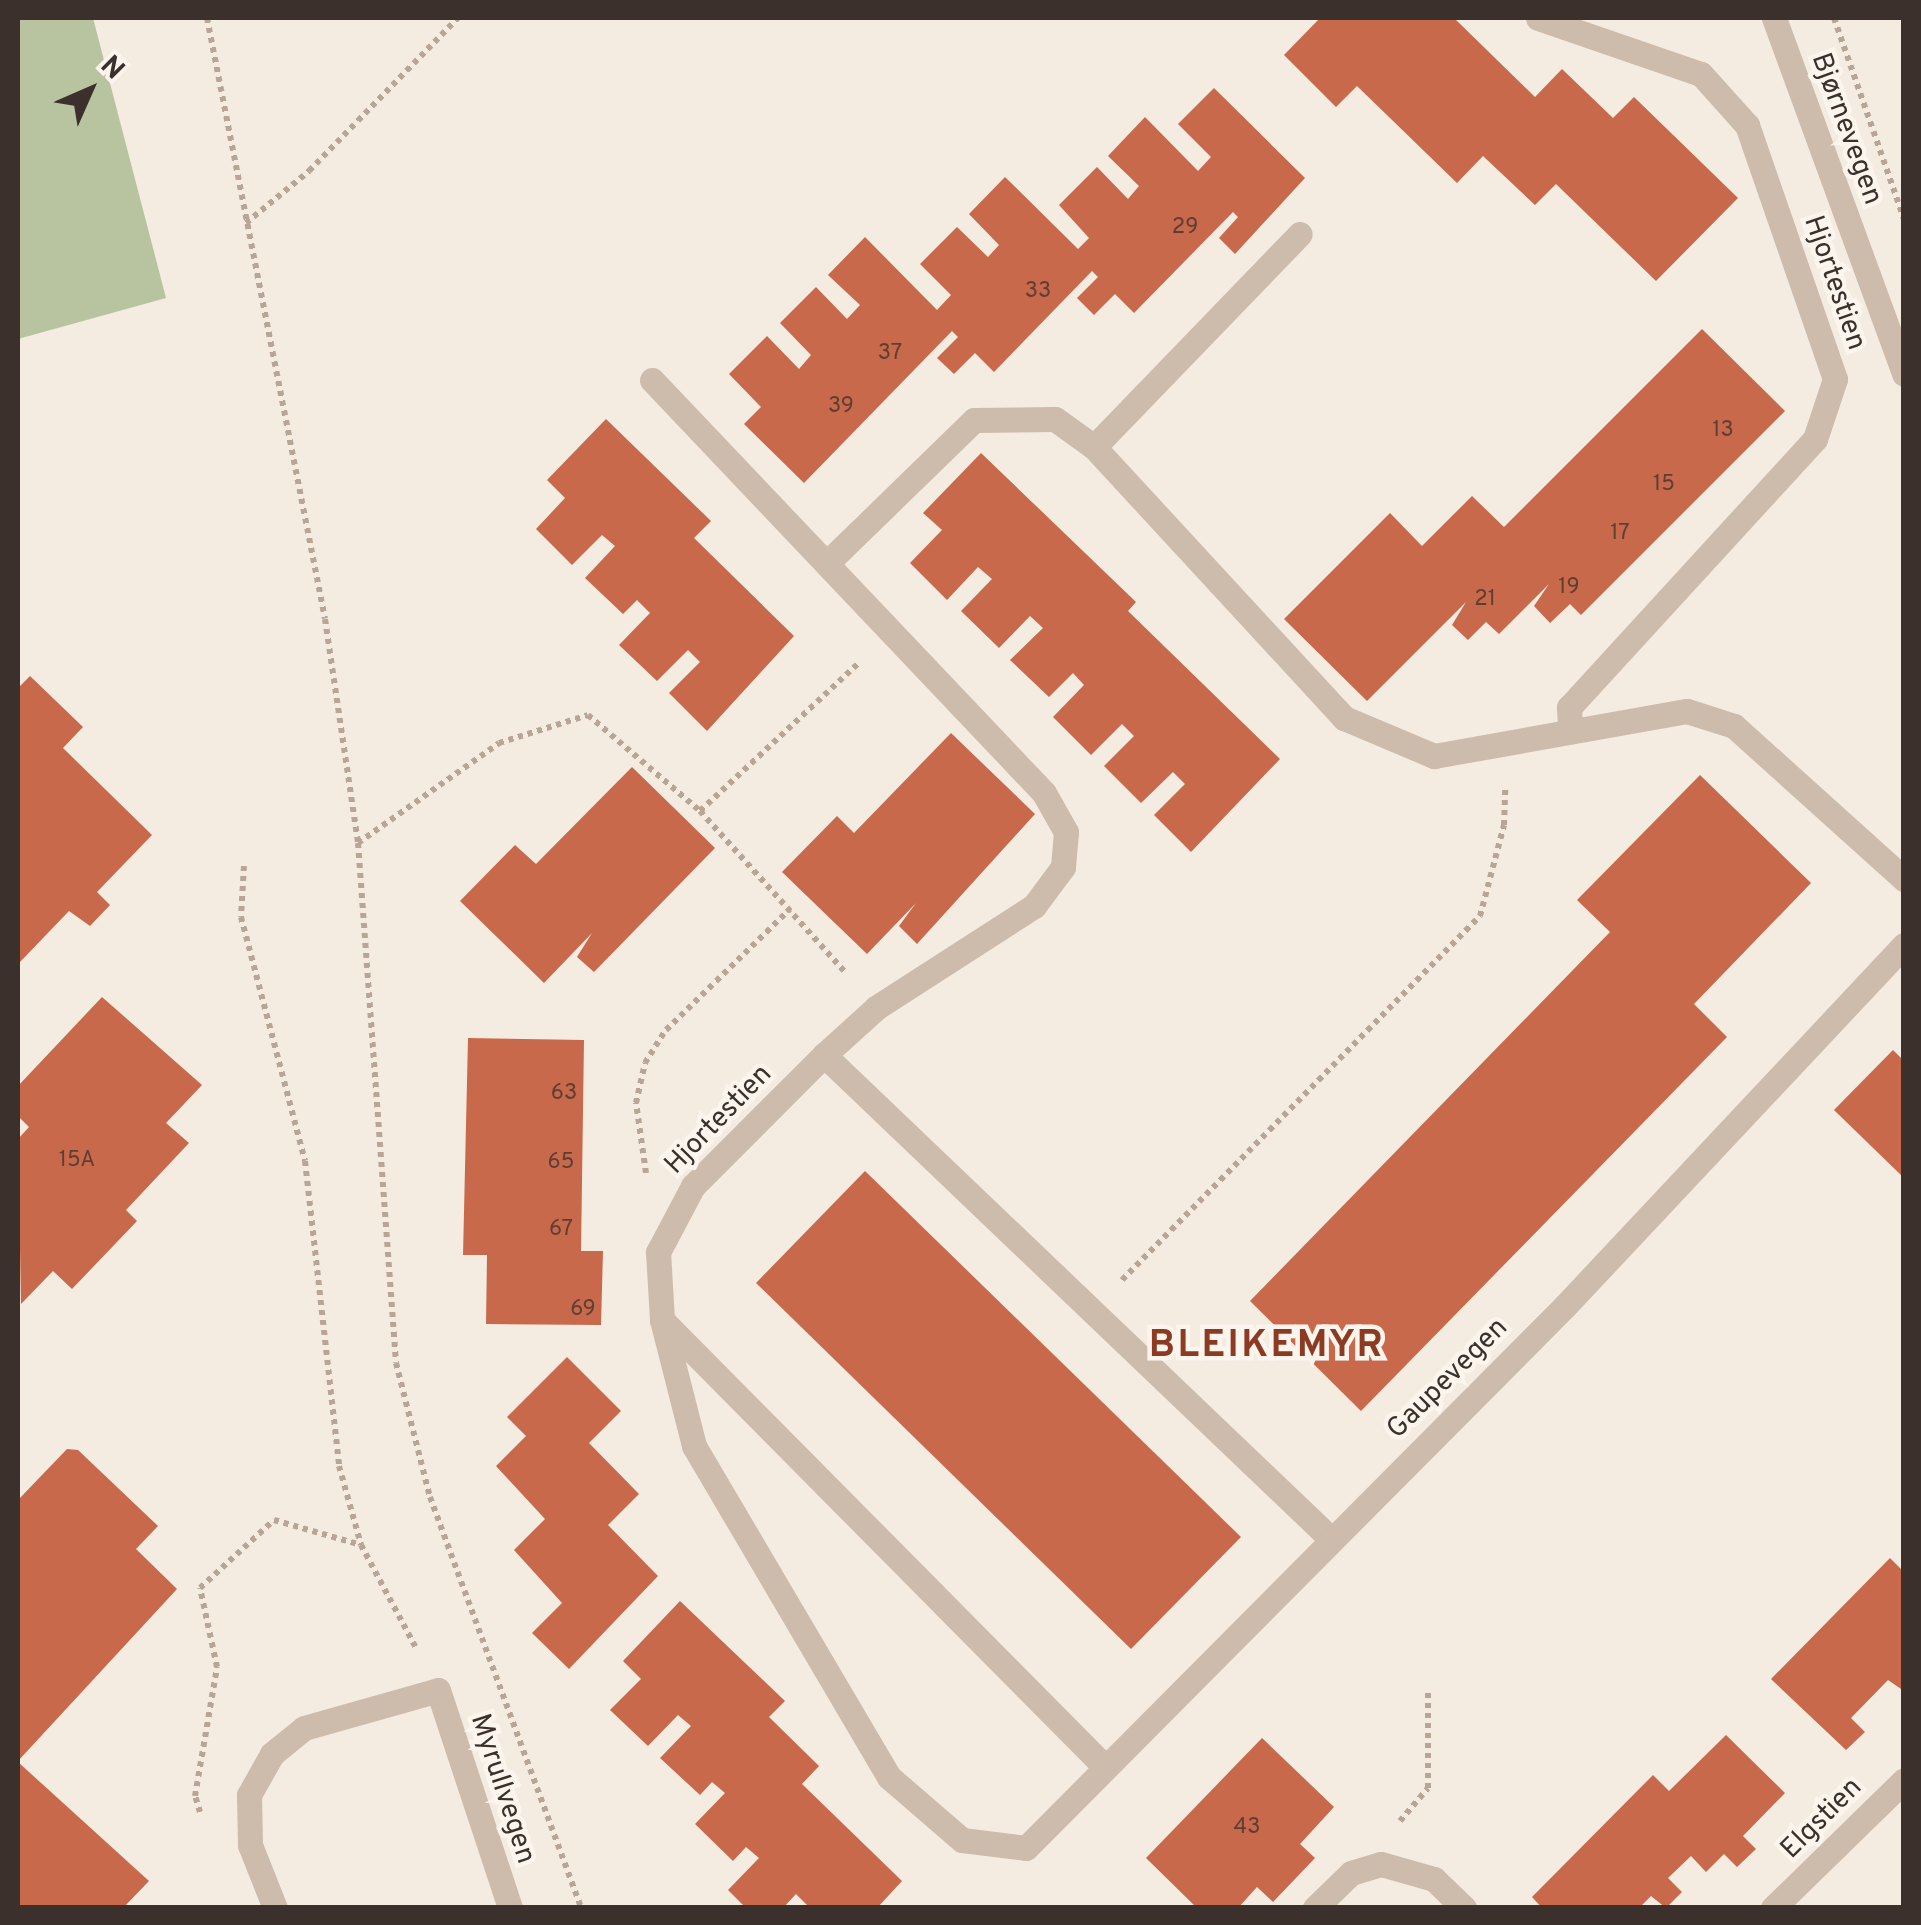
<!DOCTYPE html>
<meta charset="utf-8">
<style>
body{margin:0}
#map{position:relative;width:1921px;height:1925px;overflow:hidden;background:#f4ebe1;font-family:Overpass,sans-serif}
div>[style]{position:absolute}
.green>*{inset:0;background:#b8c4a0}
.building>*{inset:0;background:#c8694b}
.path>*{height:6px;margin-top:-3px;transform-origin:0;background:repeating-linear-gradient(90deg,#b9a596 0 5px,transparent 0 10px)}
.service>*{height:25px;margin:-12.5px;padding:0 12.5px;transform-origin:12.5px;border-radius:12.5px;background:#cdbbac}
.minor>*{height:25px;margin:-12.5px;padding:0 12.5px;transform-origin:12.5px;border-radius:12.5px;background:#cdbbac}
span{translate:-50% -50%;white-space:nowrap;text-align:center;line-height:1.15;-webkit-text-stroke:9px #fbf5ee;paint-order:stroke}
.number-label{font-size:22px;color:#5e3e33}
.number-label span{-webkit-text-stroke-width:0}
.street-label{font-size:28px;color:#3b302b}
.district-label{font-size:38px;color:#8c3b22;font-weight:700;letter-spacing:2.5px}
.frame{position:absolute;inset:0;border:20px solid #3b302b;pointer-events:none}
.north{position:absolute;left:40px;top:40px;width:100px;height:100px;-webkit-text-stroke:8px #fbf5ee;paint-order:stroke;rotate:45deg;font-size:28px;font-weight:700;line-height:40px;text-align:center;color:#3b302b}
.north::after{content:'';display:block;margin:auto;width:35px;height:45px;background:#3b302b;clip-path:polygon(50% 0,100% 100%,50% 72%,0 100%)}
</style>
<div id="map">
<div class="green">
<div style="clip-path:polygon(18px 18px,93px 18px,166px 298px,18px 339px)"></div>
</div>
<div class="building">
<div style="clip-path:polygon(1320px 18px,1454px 18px,1535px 97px,1562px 69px,1613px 118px,1634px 97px,1738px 198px,1656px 281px,1556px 184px,1535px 205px,1483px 156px,1457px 183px,1357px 86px,1336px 107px,1284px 55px)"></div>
<div style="clip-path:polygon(1214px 88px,1305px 178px,1235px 254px,1219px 238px,1238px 217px,1233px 212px,1134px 313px,1115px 294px,1094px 315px,1077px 298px,1098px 277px,1092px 271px,994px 372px,975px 353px,954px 374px,937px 358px,958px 337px,952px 331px,804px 483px,744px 424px,761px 407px,729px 374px,767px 336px,799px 369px,811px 355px,780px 323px,816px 287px,847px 319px,860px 305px,828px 275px,865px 237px,937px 310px,951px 295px,920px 264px,957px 227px,988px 257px,999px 245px,969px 214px,1005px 177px,1078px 249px,1089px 238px,1059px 205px,1097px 167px,1128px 199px,1139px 186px,1108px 156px,1145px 117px,1198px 171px,1211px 157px,1178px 124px)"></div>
<div style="clip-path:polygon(1702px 329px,1785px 411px,1581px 615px,1570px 604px,1550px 623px,1534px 606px,1549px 584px,1499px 634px,1486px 622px,1468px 640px,1452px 625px,1466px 602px,1367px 701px,1284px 619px,1390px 513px,1422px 546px,1472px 496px,1504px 527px)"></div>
<div style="clip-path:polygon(606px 419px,711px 521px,694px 538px,794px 636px,707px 731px,669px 693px,700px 662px,688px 650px,657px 681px,619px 645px,650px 613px,637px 600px,623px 614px,585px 578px,615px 546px,602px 535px,572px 565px,536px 529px,565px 498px,547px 480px)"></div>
<div style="clip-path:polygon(981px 453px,1136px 602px,1128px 611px,1280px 759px,1191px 852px,1154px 815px,1185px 784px,1173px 772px,1141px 803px,1104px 766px,1134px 736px,1122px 724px,1091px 755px,1053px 717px,1084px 685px,1073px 673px,1049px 697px,1010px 660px,1043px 628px,1030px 616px,999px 648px,961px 611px,992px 579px,978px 567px,947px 600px,910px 563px,942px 530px,923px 513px)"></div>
<div style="clip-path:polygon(30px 676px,83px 727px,63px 748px,152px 835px,97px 892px,110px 905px,90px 926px,69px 911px,20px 962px,18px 688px)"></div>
<div style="clip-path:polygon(951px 733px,1035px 814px,917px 944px,899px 926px,916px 903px,867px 954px,782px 872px,837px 816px,854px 833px)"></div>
<div style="clip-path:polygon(632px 767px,715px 848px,594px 972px,577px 957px,592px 933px,544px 983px,460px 901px,515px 845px,536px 864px)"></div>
<div style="clip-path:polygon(1700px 775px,1811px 883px,1694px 1004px,1727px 1037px,1361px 1411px,1250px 1301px,1610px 932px,1577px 900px)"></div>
<div style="clip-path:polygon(102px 997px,202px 1085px,166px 1123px,189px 1143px,126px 1210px,137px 1221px,72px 1289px,53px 1271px,21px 1304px,18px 1139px,29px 1127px,18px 1116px,18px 1086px)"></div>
<div style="clip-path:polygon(468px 1038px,584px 1040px,581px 1251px,603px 1251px,601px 1325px,486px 1324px,487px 1255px,463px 1255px)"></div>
<div style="clip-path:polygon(1893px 1050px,1904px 1061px,1904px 1178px,1834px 1110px)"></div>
<div style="clip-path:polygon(865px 1171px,1241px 1537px,1131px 1649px,756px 1283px)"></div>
<div style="clip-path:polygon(567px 1357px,621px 1411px,589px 1443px,639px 1494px,608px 1525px,658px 1576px,569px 1669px,532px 1633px,562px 1603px,514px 1550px,545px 1519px,496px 1466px,526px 1436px,507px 1417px)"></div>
<div style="clip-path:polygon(67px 1449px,78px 1450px,158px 1526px,136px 1549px,177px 1589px,18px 1761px,18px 1500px)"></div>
<div style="clip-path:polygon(1890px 1558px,1904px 1572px,1904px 1691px,1888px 1680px,1851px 1718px,1865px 1732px,1846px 1750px,1771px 1679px)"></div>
<div style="clip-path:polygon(680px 1601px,785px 1701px,769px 1717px,819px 1766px,802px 1784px,902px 1881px,877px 1908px,810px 1908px,796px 1894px,783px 1908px,746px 1908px,728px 1890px,759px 1858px,746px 1847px,733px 1861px,695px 1824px,725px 1793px,712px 1782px,700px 1795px,660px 1758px,691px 1726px,678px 1715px,648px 1746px,610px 1710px,641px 1679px,623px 1661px)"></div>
<div style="clip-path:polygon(1726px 1735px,1785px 1793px,1743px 1836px,1756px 1849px,1737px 1867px,1724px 1854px,1706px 1872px,1691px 1856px,1668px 1878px,1682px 1892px,1666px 1908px,1651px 1896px,1639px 1908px,1542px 1908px,1532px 1897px,1653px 1775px,1669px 1791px)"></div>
<div style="clip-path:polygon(1262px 1738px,1334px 1807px,1300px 1844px,1315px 1858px,1273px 1902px,1257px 1887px,1238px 1908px,1197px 1908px,1146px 1858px)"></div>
<div style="clip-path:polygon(18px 1762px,149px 1881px,123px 1908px,18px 1908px)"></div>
</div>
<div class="path">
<div style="left:207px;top:18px;width:612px;rotate:78.89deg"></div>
<div style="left:325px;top:619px;width:226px;rotate:81.6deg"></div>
<div style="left:358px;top:843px;width:521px;rotate:85.82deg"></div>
<div style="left:396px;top:1363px;width:138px;rotate:75.8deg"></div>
<div style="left:430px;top:1497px;width:438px;rotate:69.8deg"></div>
<div style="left:1834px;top:18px;width:213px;rotate:70.8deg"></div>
<div style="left:246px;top:223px;width:82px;rotate:-39.5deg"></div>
<div style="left:309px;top:171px;width:214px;rotate:-45.8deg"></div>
<div style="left:700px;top:811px;width:219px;rotate:-43deg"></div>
<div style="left:358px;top:843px;width:173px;rotate:-35.3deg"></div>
<div style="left:499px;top:743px;width:93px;rotate:-17.5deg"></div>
<div style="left:588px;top:715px;width:148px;rotate:40.6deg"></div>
<div style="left:700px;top:811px;width:218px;rotate:48deg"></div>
<div style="left:244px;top:866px;width:51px;rotate:93.4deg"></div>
<div style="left:241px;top:917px;width:252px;rotate:75.3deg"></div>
<div style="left:305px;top:1161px;width:307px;rotate:83.6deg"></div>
<div style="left:339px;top:1466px;width:82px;rotate:74.4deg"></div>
<div style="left:361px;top:1545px;width:117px;rotate:61.9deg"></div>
<div style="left:646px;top:1173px;width:71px;rotate:-98.1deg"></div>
<div style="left:636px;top:1103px;width:41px;rotate:-77.3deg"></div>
<div style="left:645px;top:1063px;width:39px;rotate:-58deg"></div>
<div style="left:666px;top:1030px;width:173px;rotate:-44.3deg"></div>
<div style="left:1122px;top:1280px;width:511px;rotate:-45.48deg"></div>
<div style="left:1480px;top:916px;width:94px;rotate:-75.2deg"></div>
<div style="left:1504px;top:825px;width:38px;rotate:-88deg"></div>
<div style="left:200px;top:1812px;width:17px;rotate:-107deg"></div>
<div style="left:195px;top:1796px;width:131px;rotate:-80.3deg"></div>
<div style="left:217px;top:1667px;width:81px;rotate:-102.1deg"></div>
<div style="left:200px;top:1588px;width:100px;rotate:-42.6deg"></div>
<div style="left:274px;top:1520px;width:91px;rotate:16deg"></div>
<div style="left:1400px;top:1821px;width:43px;rotate:-49.7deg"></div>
<div style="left:1428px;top:1788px;width:96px;rotate:-90deg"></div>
</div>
<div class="service">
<div style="left:1094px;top:447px;width:296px;rotate:-46deg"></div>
<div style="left:824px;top:1055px;width:698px;rotate:43.67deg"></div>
<div style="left:662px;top:1320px;width:628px;rotate:45.26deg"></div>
<div style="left:275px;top:1908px;width:68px;rotate:-111.6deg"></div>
<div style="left:250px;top:1845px;width:50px;rotate:-91.1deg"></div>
<div style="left:249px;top:1795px;width:47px;rotate:-60.7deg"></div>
<div style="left:272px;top:1754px;width:41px;rotate:-39.1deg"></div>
<div style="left:304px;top:1728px;width:139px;rotate:-15.8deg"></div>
</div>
<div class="minor">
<div style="left:1538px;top:18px;width:172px;rotate:19deg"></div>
<div style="left:1701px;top:74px;width:69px;rotate:48deg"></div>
<div style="left:1747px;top:125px;width:269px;rotate:70.9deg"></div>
<div style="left:1835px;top:379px;width:63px;rotate:108.4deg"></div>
<div style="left:1815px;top:439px;width:364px;rotate:132.5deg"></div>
<div style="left:1569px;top:707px;width:22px;rotate:87deg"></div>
<div style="left:1774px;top:18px;width:379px;rotate:69.9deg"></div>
<div style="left:652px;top:380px;width:569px;rotate:46.49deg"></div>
<div style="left:1044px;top:793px;width:45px;rotate:60.6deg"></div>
<div style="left:1066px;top:832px;width:35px;rotate:95deg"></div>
<div style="left:1063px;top:867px;width:49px;rotate:126.6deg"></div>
<div style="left:1034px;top:906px;width:188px;rotate:147.2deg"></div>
<div style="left:876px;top:1008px;width:70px;rotate:137.9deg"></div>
<div style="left:824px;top:1055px;width:185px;rotate:135deg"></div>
<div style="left:693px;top:1186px;width:75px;rotate:117.9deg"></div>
<div style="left:658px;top:1252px;width:68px;rotate:86.6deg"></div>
<div style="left:662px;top:1320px;width:130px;rotate:75.7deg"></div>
<div style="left:694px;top:1446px;width:384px;rotate:59.5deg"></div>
<div style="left:889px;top:1777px;width:96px;rotate:40.8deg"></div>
<div style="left:962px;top:1840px;width:64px;rotate:7.1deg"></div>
<div style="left:1026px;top:1848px;width:764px;rotate:-45.16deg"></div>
<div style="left:1565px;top:1306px;width:495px;rotate:-46.8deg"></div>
<div style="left:827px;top:563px;width:205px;rotate:-44.2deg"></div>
<div style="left:974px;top:420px;width:81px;rotate:-0.7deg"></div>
<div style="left:1055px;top:419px;width:48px;rotate:35.7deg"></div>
<div style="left:1094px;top:447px;width:369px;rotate:47.3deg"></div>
<div style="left:1344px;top:718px;width:98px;rotate:22.9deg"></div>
<div style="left:1434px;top:756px;width:257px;rotate:-10.1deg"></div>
<div style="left:1687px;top:711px;width:49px;rotate:17.7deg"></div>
<div style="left:1734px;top:726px;width:229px;rotate:42deg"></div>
<div style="left:438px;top:1690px;width:230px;rotate:71.7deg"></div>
<div style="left:1315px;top:1908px;width:50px;rotate:-44.2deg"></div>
<div style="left:1351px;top:1873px;width:31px;rotate:-17deg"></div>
<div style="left:1381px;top:1864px;width:55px;rotate:15.8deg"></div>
<div style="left:1434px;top:1879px;width:42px;rotate:44deg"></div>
<div style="left:1773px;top:1908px;width:183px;rotate:-44.3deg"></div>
</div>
<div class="number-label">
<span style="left:1185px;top:228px">29</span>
<span style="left:1038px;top:292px">33</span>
<span style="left:890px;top:354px">37</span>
<span style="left:841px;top:407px">39</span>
<span style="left:1723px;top:431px">13</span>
<span style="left:1664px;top:485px">15</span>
<span style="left:1620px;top:534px">17</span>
<span style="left:1569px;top:588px">19</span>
<span style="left:1485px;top:600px">21</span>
<span style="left:564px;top:1094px">63</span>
<span style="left:77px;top:1161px">15A</span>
<span style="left:561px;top:1163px">65</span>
<span style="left:561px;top:1230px">67</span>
<span style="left:583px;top:1310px">69</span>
<span style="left:1247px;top:1828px">43</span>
</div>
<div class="street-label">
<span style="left:1846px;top:129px;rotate:70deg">Bjørnevegen</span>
<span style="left:1834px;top:283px;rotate:71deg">Hjortestien</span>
<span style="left:719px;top:1120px;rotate:-46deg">Hjortestien</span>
<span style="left:1448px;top:1379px;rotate:-45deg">Gaupevegen</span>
<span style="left:502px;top:1789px;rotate:72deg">Myrullvegen</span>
<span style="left:1822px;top:1819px;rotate:-45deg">Elgstien</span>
</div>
<div class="district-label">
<span style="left:1267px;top:1347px">BLEIKEMYR</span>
</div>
<div class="frame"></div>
<div class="north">N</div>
</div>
